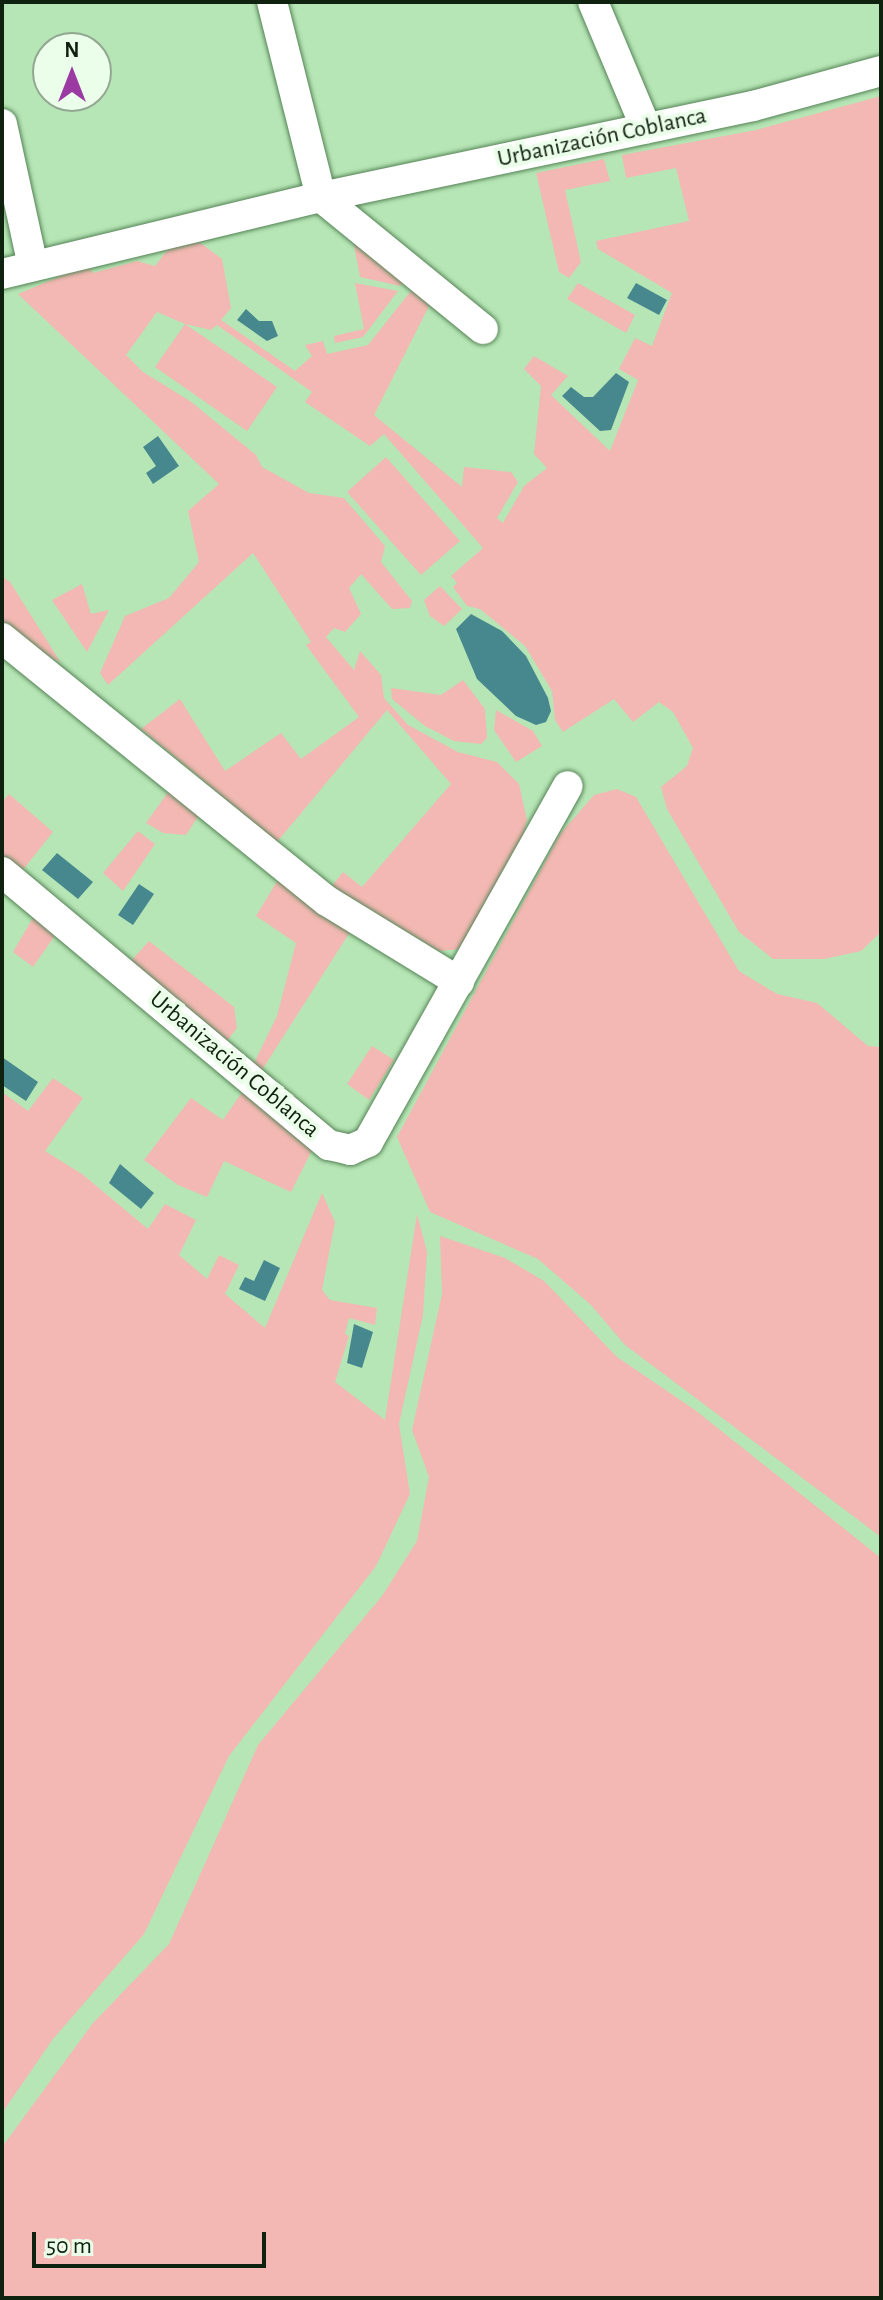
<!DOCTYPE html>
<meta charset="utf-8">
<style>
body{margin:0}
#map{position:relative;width:883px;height:2300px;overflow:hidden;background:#b6e6b5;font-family:"Alegreya Sans",sans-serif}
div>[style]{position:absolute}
.green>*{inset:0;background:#f3b8b3}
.water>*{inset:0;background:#47888f}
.roads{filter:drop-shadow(0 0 2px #568357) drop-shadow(0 0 2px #568357)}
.minor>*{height:30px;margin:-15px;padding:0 15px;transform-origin:15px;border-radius:15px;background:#fff}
span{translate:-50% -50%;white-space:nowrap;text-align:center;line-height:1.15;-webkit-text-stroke:8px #ebfeea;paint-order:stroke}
.street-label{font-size:24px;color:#0f210f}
.frame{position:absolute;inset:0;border:4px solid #0f210f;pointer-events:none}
.north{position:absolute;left:32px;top:32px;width:80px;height:80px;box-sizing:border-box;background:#ebfeea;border:2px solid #93a692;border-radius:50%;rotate:0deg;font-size:22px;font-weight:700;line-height:32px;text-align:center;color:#0f210f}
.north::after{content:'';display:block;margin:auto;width:28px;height:36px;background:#9a3aa2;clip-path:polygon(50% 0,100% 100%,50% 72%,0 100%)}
.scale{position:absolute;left:32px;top:2232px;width:234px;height:36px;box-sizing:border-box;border:4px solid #0f210f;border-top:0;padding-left:10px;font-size:24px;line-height:28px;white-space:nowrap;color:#0f210f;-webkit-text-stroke:6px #ebfeea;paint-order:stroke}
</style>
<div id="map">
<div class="green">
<div style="clip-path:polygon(881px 96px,881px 932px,861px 951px,824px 959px,773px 959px,739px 932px,667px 809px,661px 787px,687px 766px,693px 748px,673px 712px,659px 702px,633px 722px,614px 699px,563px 732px,555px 720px,552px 691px,525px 646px,480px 609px,467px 606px,453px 587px,457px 583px,451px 576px,483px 548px,384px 434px,370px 446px,305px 402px,312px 392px,217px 325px,211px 330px,185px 324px,277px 387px,247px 431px,155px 367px,185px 324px,157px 312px,126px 355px,143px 372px,190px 401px,256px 455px,262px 467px,309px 493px,344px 498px,385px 546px,381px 562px,412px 601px,410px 608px,392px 609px,361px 574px,349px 588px,361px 614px,345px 632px,334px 628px,326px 637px,354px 670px,360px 651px,381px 675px,384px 698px,408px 725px,458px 752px,497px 762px,519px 784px,527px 820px,522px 840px,460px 949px,439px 951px,331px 887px,343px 872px,362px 887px,451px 784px,387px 710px,277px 842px,141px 729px,180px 699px,225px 771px,281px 733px,301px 759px,359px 717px,306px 645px,311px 642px,253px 553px,108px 685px,100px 673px,125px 616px,169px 598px,199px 562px,188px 511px,219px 484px,18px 294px,87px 265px,93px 273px,137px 261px,155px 266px,169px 248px,194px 238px,222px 259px,231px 308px,221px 320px,295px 371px,312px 356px,305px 345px,323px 341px,327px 354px,368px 345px,414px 287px,431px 302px,374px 415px,462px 487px,464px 467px,511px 472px,518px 482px,497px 518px,503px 523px,524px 486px,547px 468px,534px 454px,541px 386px,524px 369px,534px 356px,568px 376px,551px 395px,610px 451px,638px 380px,619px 369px,635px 338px,652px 346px,672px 293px,598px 249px,596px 241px,689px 221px,676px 168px,626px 178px,622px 155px,756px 130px)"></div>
<div style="clip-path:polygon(604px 159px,610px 181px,565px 190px,581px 262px,569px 278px,559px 272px,536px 173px)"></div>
<div style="clip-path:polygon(353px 240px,405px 280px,400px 286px,360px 277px)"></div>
<div style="clip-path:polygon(355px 283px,398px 291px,363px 337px,335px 343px,334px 336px,364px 329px)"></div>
<div style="clip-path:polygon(578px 283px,635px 315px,626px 333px,567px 299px)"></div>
<div style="clip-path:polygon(386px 457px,460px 541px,421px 575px,347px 492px)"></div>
<div style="clip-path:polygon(4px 578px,10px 582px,61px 663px,2px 629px)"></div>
<div style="clip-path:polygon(82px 584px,91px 614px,109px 610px,87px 652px,52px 600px)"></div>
<div style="clip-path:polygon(440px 586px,462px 609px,444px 626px,430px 616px,424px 600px)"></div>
<div style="clip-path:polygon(463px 680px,485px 709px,487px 738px,481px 744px,454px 741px,425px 726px,392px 699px,391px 688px,441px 695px)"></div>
<div style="clip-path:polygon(496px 710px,533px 731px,542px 746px,516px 762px,494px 730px)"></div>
<div style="clip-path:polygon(171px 788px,201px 812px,186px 835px,163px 833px,146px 823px)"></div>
<div style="clip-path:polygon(617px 789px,636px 797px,739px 971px,777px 994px,817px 1003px,868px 1046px,881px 1047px,881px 1537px,625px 1345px,591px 1305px,538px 1259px,430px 1212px,397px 1137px,560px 834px,594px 795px)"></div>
<div style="clip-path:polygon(9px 794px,53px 832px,22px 871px,2px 855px,2px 802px)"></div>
<div style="clip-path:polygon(138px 831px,155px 844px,123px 891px,103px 873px)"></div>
<div style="clip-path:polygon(279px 878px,350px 932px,262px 1070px,254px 1063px,277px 1016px,296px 943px,256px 916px)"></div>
<div style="clip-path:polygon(34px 916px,56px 934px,33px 967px,13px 952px)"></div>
<div style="clip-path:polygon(149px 941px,234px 1007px,237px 1028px,227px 1041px,130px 962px)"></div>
<div style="clip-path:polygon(372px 1046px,394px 1060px,369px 1100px,347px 1084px)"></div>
<div style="clip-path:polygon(53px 1078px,83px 1098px,45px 1151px,82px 1174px,148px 1229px,165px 1204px,196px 1220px,179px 1255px,207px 1279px,219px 1255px,239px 1265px,225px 1294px,265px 1328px,322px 1193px,335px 1222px,322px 1290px,330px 1300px,377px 1308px,375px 1325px,349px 1318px,345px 1334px,349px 1336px,335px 1382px,385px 1420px,417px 1214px,427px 1252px,423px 1315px,399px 1424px,410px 1494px,376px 1566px,229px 1756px,144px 1934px,53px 2039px,2px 2113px,2px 1092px,28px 1111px)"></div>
<div style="clip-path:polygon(245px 1088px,314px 1146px,291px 1192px,224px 1161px,207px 1197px,178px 1185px,144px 1160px,191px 1098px,223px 1120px)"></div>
<div style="clip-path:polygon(440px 1236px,505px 1258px,544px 1281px,617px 1357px,695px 1410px,881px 1558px,881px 2298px,2px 2298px,2px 2147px,93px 2023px,169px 1944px,258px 1745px,382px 1596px,417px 1541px,429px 1477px,412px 1430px,442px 1294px)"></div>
</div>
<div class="water">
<div style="clip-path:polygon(636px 283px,667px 300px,659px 315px,627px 298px)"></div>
<div style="clip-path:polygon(246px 309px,259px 321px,272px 321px,278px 336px,267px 341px,237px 320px)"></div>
<div style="clip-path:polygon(616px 373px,629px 382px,611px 430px,600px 431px,562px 396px,571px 387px,584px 397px,593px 397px)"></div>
<div style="clip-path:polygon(158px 436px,179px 466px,153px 484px,146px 473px,156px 466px,143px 447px)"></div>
<div style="clip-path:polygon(471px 614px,502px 631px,526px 656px,548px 698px,551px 711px,546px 722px,536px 725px,516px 716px,477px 679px,456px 629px)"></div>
<div style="clip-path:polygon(57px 853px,93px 882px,78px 899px,42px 870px)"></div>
<div style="clip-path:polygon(139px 884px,154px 894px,133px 925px,118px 915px)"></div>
<div style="clip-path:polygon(2px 1057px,38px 1082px,26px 1101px,2px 1085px)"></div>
<div style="clip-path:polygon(120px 1164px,154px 1193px,141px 1209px,109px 1183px)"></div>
<div style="clip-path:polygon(264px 1260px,280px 1268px,265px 1301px,239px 1289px,245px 1277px,254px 1281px)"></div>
<div style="clip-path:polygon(354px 1324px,373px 1332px,362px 1368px,347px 1363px)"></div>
</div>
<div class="roads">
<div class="minor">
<div style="left:272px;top:2px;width:201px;rotate:75.9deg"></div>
<div style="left:321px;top:197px;width:209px;rotate:39.2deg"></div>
<div style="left:593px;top:2px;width:137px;rotate:67.2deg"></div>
<div style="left:2px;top:124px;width:145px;rotate:77.7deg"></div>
<div style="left:2px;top:274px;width:328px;rotate:-13.6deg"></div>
<div style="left:321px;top:197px;width:441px;rotate:-11.9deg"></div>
<div style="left:753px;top:106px;width:133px;rotate:-15.3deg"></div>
<div style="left:2px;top:638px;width:418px;rotate:39deg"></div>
<div style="left:327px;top:901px;width:155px;rotate:31.5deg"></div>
<div style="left:2px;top:872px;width:426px;rotate:39.9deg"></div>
<div style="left:329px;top:1145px;width:22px;rotate:13deg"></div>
<div style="left:350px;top:1150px;width:20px;rotate:-24deg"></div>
<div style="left:368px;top:1142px;width:408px;rotate:-60.7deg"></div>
</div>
</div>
<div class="street-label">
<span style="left:602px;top:138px;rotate:-12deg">Urbanización Coblanca</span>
<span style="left:234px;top:1065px;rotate:40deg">Urbanización Coblanca</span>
</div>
<div class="frame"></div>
<div class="north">N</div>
<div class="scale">50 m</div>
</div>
